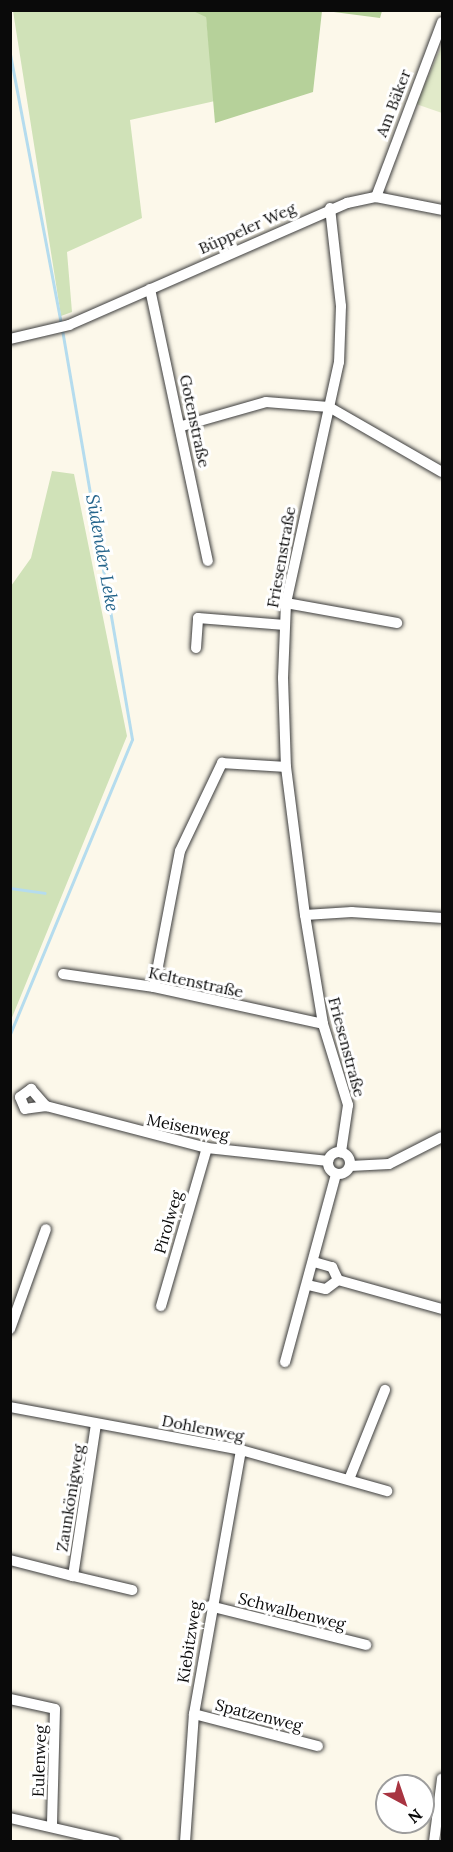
<!DOCTYPE html>
<meta charset="utf-8">
<style>
body{margin:0}
#map{position:relative;width:453px;height:1852px;overflow:hidden;background:#fcf8ea;font-family:Lora,serif}
div>[style]{position:absolute}
.green>*{inset:0;background:#d0e2b8}
.forest>*{inset:0;background:#b6d19a}
.pitch>*{inset:0;background:#e1eac9}
.stream>*{height:3px;margin:-1.5px;padding:0 1.5px;transform-origin:1.5px;border-radius:1.5px;background:#b5dcee}
.roads{filter:drop-shadow(0 0 2px #3d3d3d) drop-shadow(0 0 2px #3d3d3d)}
.street>*{height:10px;margin:-5px;padding:0 5px;transform-origin:5px;border-radius:5px;background:#fff}
.street>.ring{margin:-5px;padding:0;box-sizing:content-box;background:none;border:10px solid #fff;border-radius:50%}
span{translate:-50% -50%;white-space:nowrap;text-align:center;line-height:1.15;-webkit-text-stroke:6px #fff;paint-order:stroke}
.street-label{font-size:16px;color:#0a0a0a}
.water-label{font-size:18px;color:#24648b;font-style:italic}
.frame{position:absolute;inset:0;border:12px solid #0a0a0a;pointer-events:none}
.north{position:absolute;left:375px;top:1774px;width:60px;height:60px;box-sizing:border-box;background:#fff;border:2px solid #9d9d9d;border-radius:50%;rotate:140deg;font-size:16px;font-weight:700;line-height:24px;text-align:center;color:#0a0a0a}
.north::after{content:'';display:block;margin:auto;width:21px;height:27px;background:#a83441;clip-path:polygon(50% 0,100% 100%,50% 72%,0 100%)}
</style>
<div id="map">
<div class="green">
<div style="clip-path:polygon(193px 10px,206px 16px,215px 101px,130px 120px,142px 218px,67px 252px,72px 312px,61px 316px,13px 11px)"></div>
<div style="clip-path:polygon(52px 471px,74px 474px,127px 736px,11px 1020px,11px 586px,31px 558px)"></div>
</div>
<div class="forest">
<div style="clip-path:polygon(193px 11px,322px 11px,313px 92px,215px 123px,206px 17px)"></div>
<div style="clip-path:polygon(326px 11px,382px 11px,380px 18px)"></div>
</div>
<div class="pitch">
<div style="clip-path:polygon(442px 45px,442px 113px,416px 104px)"></div>
</div>
<div class="stream">
<div style="left:10px;top:54px;width:275px;rotate:79.3deg"></div>
<div style="left:10px;top:888px;width:35px;rotate:8deg"></div>
<div style="left:10px;top:1034px;width:319px;rotate:-67.5deg"></div>
<div style="left:132px;top:739px;width:415px;rotate:-99.7deg"></div>
</div>
<div class="roads">
<div class="street">
<div style="left:376px;top:197px;width:187px;rotate:-69.3deg"></div>
<div style="left:330px;top:208px;width:99px;rotate:83.6deg"></div>
<div style="left:341px;top:306px;width:56px;rotate:92deg"></div>
<div style="left:339px;top:362px;width:247px;rotate:102.4deg"></div>
<div style="left:286px;top:603px;width:75px;rotate:92.3deg"></div>
<div style="left:283px;top:678px;width:89px;rotate:88.1deg"></div>
<div style="left:286px;top:767px;width:149px;rotate:82.7deg"></div>
<div style="left:305px;top:915px;width:110px;rotate:80.6deg"></div>
<div style="left:323px;top:1024px;width:85px;rotate:72.8deg"></div>
<div style="left:348px;top:1105px;width:48px;rotate:98.5deg"></div>
<div style="left:150px;top:289px;width:278px;rotate:78deg"></div>
<div style="left:10px;top:339px;width:61px;rotate:-13.3deg"></div>
<div style="left:69px;top:325px;width:304px;rotate:-23.7deg"></div>
<div style="left:347px;top:203px;width:30px;rotate:-12deg"></div>
<div style="left:376px;top:197px;width:67px;rotate:11.1deg"></div>
<div style="left:182px;top:426px;width:87px;rotate:-15.9deg"></div>
<div style="left:266px;top:402px;width:63px;rotate:4.5deg"></div>
<div style="left:329px;top:407px;width:130px;rotate:29.9deg"></div>
<div style="left:286px;top:603px;width:113px;rotate:10.2deg"></div>
<div style="left:196px;top:648px;width:30px;rotate:-86deg"></div>
<div style="left:198px;top:618px;width:87px;rotate:4.6deg"></div>
<div style="left:305px;top:915px;width:47px;rotate:-3.7deg"></div>
<div style="left:352px;top:912px;width:90px;rotate:3.8deg"></div>
<div style="left:63px;top:974px;width:92px;rotate:8.1deg"></div>
<div style="left:154px;top:987px;width:173px;rotate:12.3deg"></div>
<div style="left:154px;top:987px;width:138px;rotate:-79.2deg"></div>
<div style="left:180px;top:851px;width:98px;rotate:-64.5deg"></div>
<div style="left:222px;top:763px;width:64px;rotate:3.6deg"></div>
<div style="left:46px;top:1106px;width:21px;rotate:172deg"></div>
<div style="left:25px;top:1109px;width:13px;rotate:-113deg"></div>
<div style="left:20px;top:1097px;width:14px;rotate:-36deg"></div>
<div style="left:31px;top:1089px;width:23px;rotate:49deg"></div>
<div style="left:46px;top:1106px;width:166px;rotate:14.6deg"></div>
<div style="left:207px;top:1148px;width:122px;rotate:6.1deg"></div>
<div class="ring" style="left:328px;top:1152px;width:12px;height:12px"></div>
<div style="left:350px;top:1166px;width:39px;rotate:-3deg"></div>
<div style="left:389px;top:1164px;width:59px;rotate:-27deg"></div>
<div style="left:314px;top:1262px;width:19px;rotate:16deg"></div>
<div style="left:332px;top:1267px;width:14px;rotate:65deg"></div>
<div style="left:338px;top:1280px;width:108px;rotate:15.6deg"></div>
<div style="left:308px;top:1285px;width:18px;rotate:13deg"></div>
<div style="left:326px;top:1289px;width:15px;rotate:-37deg"></div>
<div style="left:161px;top:1306px;width:165px;rotate:-73.8deg"></div>
<div style="left:10px;top:1329px;width:106px;rotate:-70.2deg"></div>
<div style="left:285px;top:1362px;width:195px;rotate:-74.8deg"></div>
<div style="left:10px;top:1407px;width:235px;rotate:10.5deg"></div>
<div style="left:241px;top:1450px;width:152px;rotate:15.7deg"></div>
<div style="left:96px;top:1424px;width:154px;rotate:98.6deg"></div>
<div style="left:73px;top:1576px;width:61px;rotate:13.3deg"></div>
<div style="left:350px;top:1477px;width:94px;rotate:-68.1deg"></div>
<div style="left:10px;top:1560px;width:65px;rotate:14.3deg"></div>
<div style="left:210px;top:1606px;width:161px;rotate:14deg"></div>
<div style="left:10px;top:1699px;width:46px;rotate:12.5deg"></div>
<div style="left:55px;top:1709px;width:115px;rotate:91.5deg"></div>
<div style="left:194px;top:1714px;width:128px;rotate:14.5deg"></div>
<div style="left:10px;top:1818px;width:108px;rotate:12.9deg"></div>
<div style="left:185px;top:1842px;width:128px;rotate:-86deg"></div>
<div style="left:194px;top:1714px;width:268px;rotate:-79.9deg"></div>
<div style="left:434px;top:1842px;width:64px;rotate:-82.8deg"></div>
</div>
</div>
<div class="street-label">
<span style="left:393px;top:103px;rotate:-69deg">Am Bäker</span>
<span style="left:247px;top:228px;rotate:-24deg">Büppeler Weg</span>
<span style="left:195px;top:421px;rotate:78deg">Gotenstraße</span>
<span style="left:281px;top:557px;rotate:-80deg">Friesenstraße</span>
<span style="left:196px;top:982px;rotate:12deg">Keltenstraße</span>
<span style="left:347px;top:1047px;rotate:75deg">Friesenstraße</span>
<span style="left:188px;top:1127px;rotate:11deg">Meisenweg</span>
<span style="left:168px;top:1222px;rotate:-74deg">Pirolweg</span>
<span style="left:203px;top:1428px;rotate:11deg">Dohlenweg</span>
<span style="left:70px;top:1498px;rotate:-81deg">Zaunkönigweg</span>
<span style="left:292px;top:1611px;rotate:14deg">Schwalbenweg</span>
<span style="left:189px;top:1642px;rotate:-81deg">Kiebitzweg</span>
<span style="left:259px;top:1715px;rotate:14deg">Spatzenweg</span>
<span style="left:39px;top:1761px;rotate:-88deg">Eulenweg</span>
</div>
<div class="water-label">
<span style="left:102px;top:553px;rotate:80deg">Südender Leke</span>
</div>
<div class="frame"></div>
<div class="north">N</div>
</div>
